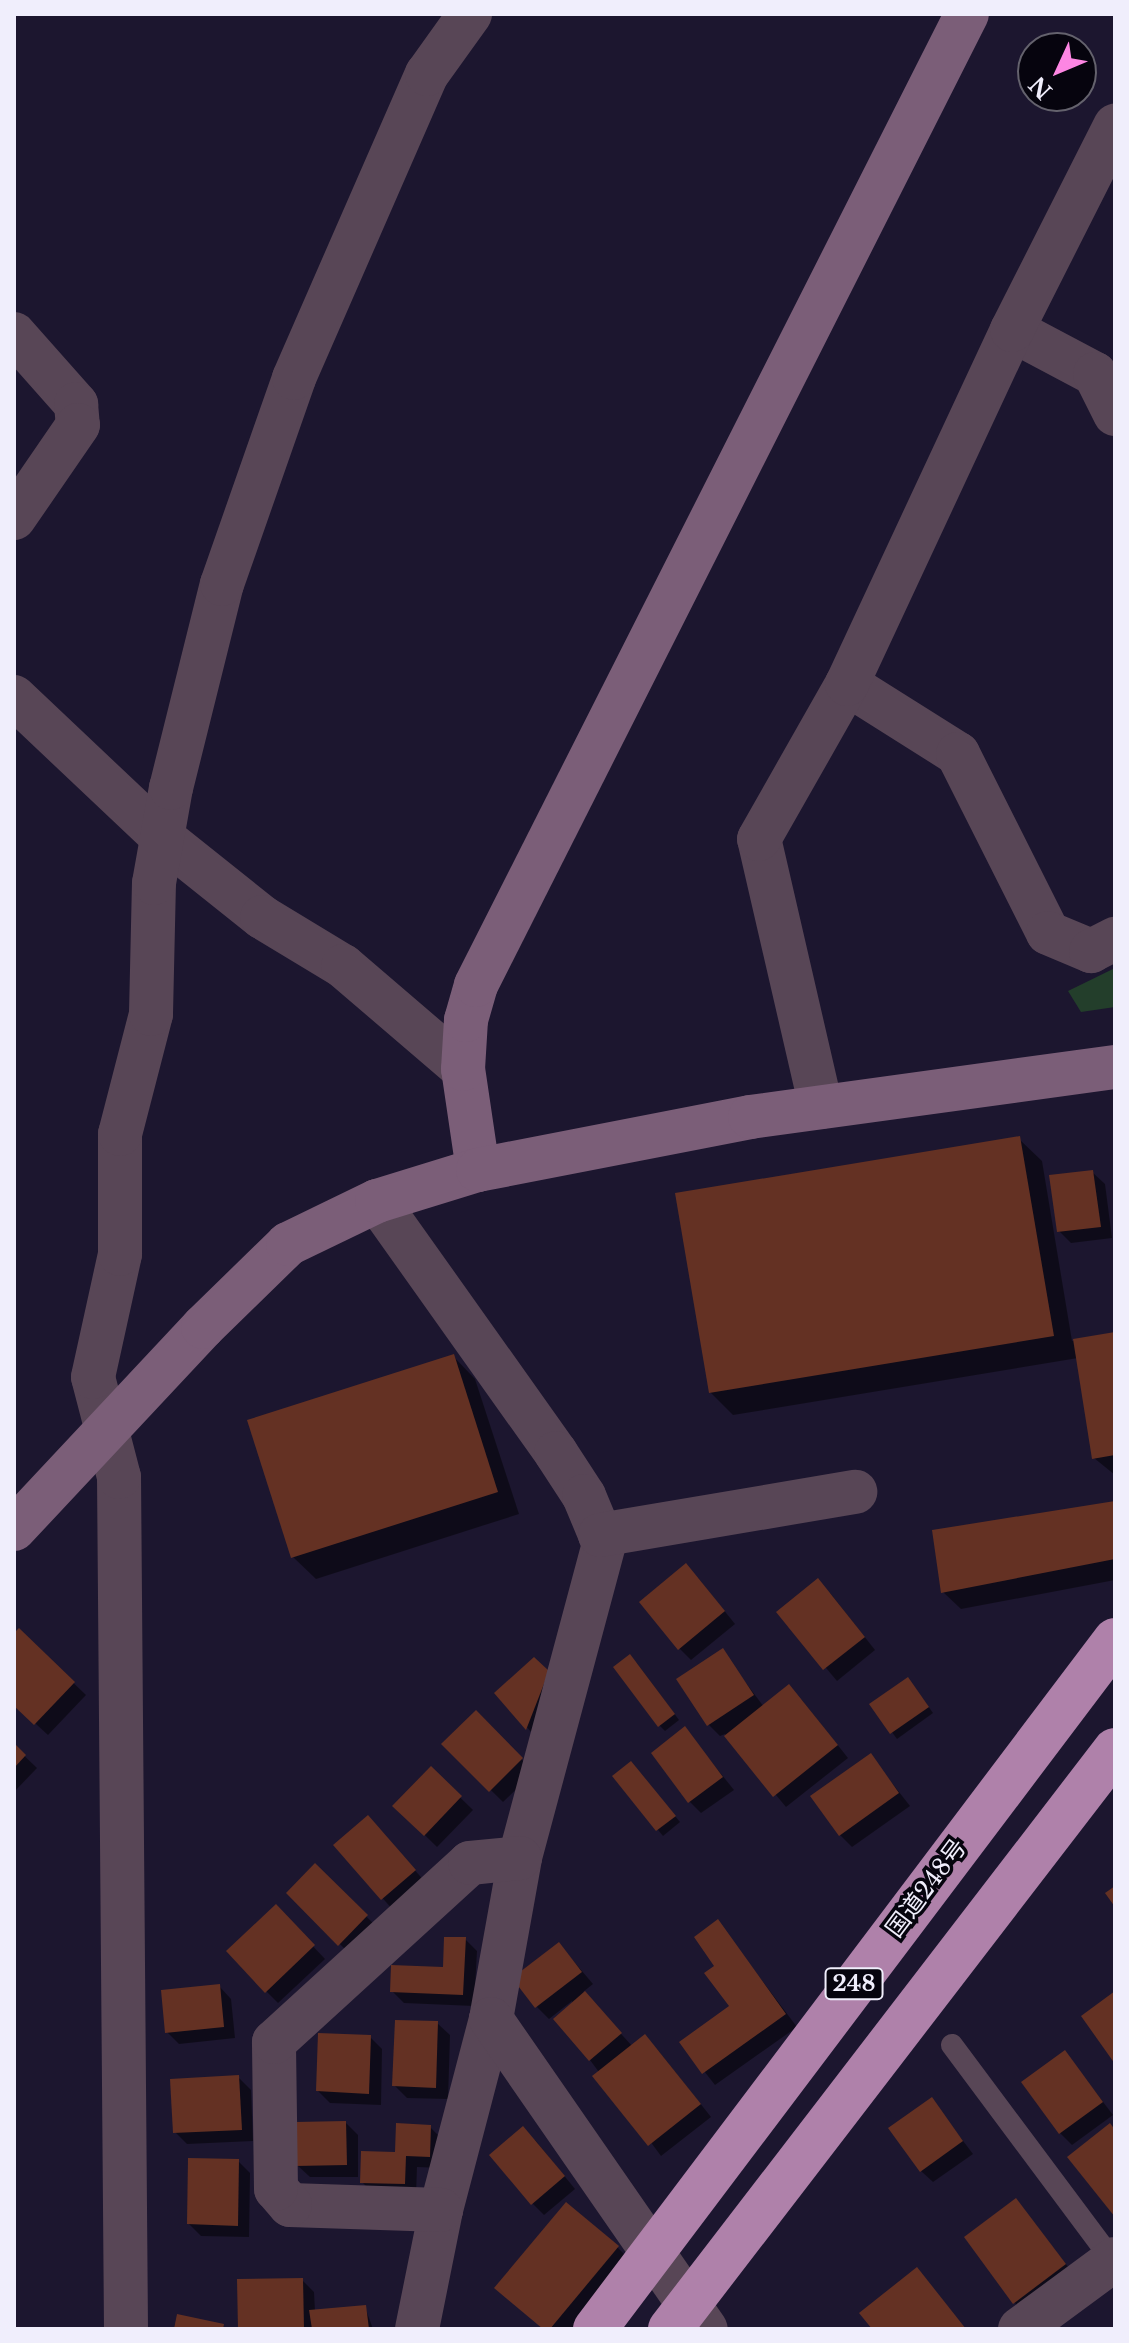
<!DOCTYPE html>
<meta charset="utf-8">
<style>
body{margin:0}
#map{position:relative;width:1129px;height:2343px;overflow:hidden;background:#1c162f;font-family:"Libre Baskerville","Noto Sans JP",serif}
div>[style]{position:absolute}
.green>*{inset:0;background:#233e2b}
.shadow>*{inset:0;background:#0007}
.building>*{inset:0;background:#643123}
.lane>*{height:22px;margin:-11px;padding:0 11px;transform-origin:11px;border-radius:11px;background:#584656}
.street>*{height:44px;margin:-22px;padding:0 22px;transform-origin:22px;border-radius:22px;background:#584656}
.secondary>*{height:44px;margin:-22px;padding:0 22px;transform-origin:22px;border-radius:22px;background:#7b5e78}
.highway>*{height:44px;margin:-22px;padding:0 22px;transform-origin:22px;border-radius:22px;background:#af81aa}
span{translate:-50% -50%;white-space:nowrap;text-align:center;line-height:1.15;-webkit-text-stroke:7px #06040e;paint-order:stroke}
.shield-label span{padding:2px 6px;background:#06040e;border:2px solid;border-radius:6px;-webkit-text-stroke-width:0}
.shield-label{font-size:22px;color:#f0eefc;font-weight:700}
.street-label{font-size:24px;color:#f0eefc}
.frame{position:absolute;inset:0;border:16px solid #f0eefc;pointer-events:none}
.north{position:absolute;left:1017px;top:32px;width:80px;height:80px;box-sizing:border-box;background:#06040e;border:2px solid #64626d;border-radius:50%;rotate:226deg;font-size:22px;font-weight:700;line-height:32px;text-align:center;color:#f0eefc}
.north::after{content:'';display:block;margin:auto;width:28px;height:36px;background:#fd86e3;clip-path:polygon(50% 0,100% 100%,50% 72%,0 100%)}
</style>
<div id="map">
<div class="green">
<div style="clip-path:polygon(1115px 968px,1115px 1007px,1081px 1012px,1068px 991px)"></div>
</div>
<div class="shadow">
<div style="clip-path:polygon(1019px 1139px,1042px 1161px,1072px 1341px,1115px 1334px,1115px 1475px,1094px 1458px,1078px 1358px,733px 1415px,710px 1392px)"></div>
<div style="clip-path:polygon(1092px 1172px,1105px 1184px,1112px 1238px,1071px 1243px,1059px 1231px)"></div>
<div style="clip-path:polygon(453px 1356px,475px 1379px,519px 1514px,316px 1579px,293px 1557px)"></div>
<div style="clip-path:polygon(1115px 1503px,1115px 1580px,961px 1609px,943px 1592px)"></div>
<div style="clip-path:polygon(698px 1578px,735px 1624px,691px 1660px,679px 1648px)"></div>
<div style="clip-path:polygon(830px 1593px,875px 1650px,837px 1681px,779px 1612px)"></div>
<div style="clip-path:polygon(19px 1631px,86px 1695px,48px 1735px,14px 1704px,14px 1636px)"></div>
<div style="clip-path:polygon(722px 1651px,764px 1707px,801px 1699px,848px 1758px,786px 1807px,725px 1734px,720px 1736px,708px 1724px)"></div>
<div style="clip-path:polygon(636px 1662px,679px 1720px,665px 1731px,659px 1725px)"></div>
<div style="clip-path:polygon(554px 1678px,532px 1733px,497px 1693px)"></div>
<div style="clip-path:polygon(913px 1685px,933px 1713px,897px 1739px,872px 1705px)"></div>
<div style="clip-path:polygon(476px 1713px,534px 1772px,503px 1802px,444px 1744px)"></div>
<div style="clip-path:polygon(685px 1729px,734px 1790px,701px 1813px,689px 1801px)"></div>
<div style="clip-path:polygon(14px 1746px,37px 1768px,14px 1792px)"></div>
<div style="clip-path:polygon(870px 1755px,910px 1806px,852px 1847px,840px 1835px)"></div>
<div style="clip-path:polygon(431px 1769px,473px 1810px,437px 1847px,395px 1806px)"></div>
<div style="clip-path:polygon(636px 1769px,680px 1822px,663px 1836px,615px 1777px)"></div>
<div style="clip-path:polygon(380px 1830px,426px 1883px,394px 1911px,336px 1846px)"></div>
<div style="clip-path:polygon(315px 1866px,379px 1929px,352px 1956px,288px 1893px)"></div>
<div style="clip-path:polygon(276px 1907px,325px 1959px,278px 2003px,266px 1991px)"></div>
<div style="clip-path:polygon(718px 1922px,797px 2027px,715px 2085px,682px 2043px,731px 2007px)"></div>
<div style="clip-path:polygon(465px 1939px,477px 1951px,474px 2006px,404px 2003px,392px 1991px,445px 1969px)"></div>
<div style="clip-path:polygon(559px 1944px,593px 1984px,583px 1992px,633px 2047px,657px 2049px,711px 2117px,661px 2156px,590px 2060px,572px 2001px,549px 2019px,537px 2007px)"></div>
<div style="clip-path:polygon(219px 1986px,231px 1999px,235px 2038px,179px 2044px,167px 2032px)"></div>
<div style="clip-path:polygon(437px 2023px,450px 2035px,448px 2099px,407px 2098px,394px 2085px)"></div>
<div style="clip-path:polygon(370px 2037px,382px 2049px,381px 2105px,330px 2103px,318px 2091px)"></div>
<div style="clip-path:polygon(1065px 2052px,1113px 2115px,1072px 2145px,1060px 2133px)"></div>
<div style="clip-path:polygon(238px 2077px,251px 2090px,253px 2141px,187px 2144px,175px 2132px)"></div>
<div style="clip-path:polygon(932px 2100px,973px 2154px,933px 2182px,921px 2171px)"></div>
<div style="clip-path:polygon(346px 2123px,358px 2135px,358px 2177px,310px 2177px,297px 2165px)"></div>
<div style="clip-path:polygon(430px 2127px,442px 2139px,441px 2168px,417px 2167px,416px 2196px,374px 2194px,362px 2182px)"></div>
<div style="clip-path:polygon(535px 2140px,575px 2189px,544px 2215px,532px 2203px)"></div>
<div style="clip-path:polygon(238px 2161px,250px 2173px,249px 2237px,201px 2236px,189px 2224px)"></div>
<div style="clip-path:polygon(1016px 2201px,1076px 2277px,1026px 2314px,1014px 2302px)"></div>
<div style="clip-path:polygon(617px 2247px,629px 2259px,571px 2329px,543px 2329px)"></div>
<div style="clip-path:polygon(302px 2280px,314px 2292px,315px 2311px,365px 2307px,373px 2329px,240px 2329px)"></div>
</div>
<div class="building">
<div style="clip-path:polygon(1020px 1136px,1054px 1336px,709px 1393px,675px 1193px)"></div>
<div style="clip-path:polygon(1093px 1170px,1101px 1227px,1057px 1232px,1049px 1175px)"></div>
<div style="clip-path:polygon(1115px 1332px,1115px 1455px,1092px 1459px,1073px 1339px)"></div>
<div style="clip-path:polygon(454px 1354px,498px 1492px,291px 1558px,247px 1420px)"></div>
<div style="clip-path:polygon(1115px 1501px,1115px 1559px,941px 1593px,932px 1530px)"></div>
<div style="clip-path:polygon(686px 1563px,725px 1611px,678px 1650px,639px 1602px)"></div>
<div style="clip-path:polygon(818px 1578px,865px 1637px,823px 1670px,776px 1612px)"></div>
<div style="clip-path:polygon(19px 1628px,75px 1682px,34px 1725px,14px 1706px,14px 1633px)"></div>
<div style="clip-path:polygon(723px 1648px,754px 1695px,707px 1726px,676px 1679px)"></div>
<div style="clip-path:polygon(630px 1654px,675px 1714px,658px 1727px,613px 1667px)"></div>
<div style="clip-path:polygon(534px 1657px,549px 1671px,526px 1730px,494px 1693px)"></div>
<div style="clip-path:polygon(908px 1677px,929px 1707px,890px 1734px,869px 1704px)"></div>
<div style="clip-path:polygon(789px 1684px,838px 1745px,773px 1797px,724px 1736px)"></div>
<div style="clip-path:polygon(476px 1710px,523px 1758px,489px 1792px,441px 1744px)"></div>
<div style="clip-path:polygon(685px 1726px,723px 1777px,688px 1803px,651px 1753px)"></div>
<div style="clip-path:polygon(14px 1743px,26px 1755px,14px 1768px)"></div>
<div style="clip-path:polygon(871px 1753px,899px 1793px,839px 1836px,810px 1796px)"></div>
<div style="clip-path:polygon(631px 1761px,676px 1816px,656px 1831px,612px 1776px)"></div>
<div style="clip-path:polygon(431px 1766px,462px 1796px,424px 1836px,392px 1806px)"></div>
<div style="clip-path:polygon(368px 1815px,416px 1870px,381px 1900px,333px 1845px)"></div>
<div style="clip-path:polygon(315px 1863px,368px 1915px,338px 1946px,286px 1893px)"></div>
<div style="clip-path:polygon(1115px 1886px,1115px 1907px,1105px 1893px)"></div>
<div style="clip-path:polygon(276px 1904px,315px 1945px,265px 1993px,226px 1951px)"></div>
<div style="clip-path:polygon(718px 1919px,786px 2014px,702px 2074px,679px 2042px,729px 2006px,704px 1973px,714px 1966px,694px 1937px)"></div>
<div style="clip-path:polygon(444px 1937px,466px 1937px,463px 1995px,390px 1992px,391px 1965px,443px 1967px)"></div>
<div style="clip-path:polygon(559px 1942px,582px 1972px,535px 2008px,512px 1978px)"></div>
<div style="clip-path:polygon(220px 1984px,224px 2027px,165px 2033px,161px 1990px)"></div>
<div style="clip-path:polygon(585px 1991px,622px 2033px,589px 2061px,553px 2019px)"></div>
<div style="clip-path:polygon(1115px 1991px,1115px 2064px,1081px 2016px)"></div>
<div style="clip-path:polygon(395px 2020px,438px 2021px,436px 2088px,392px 2086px)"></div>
<div style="clip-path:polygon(318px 2033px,371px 2035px,369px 2094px,316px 2091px)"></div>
<div style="clip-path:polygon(645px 2034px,701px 2104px,648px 2146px,592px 2076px)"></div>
<div style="clip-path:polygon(1065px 2050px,1103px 2102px,1059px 2134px,1021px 2082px)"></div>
<div style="clip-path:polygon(239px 2075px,242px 2130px,173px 2133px,170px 2079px)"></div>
<div style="clip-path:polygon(932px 2097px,963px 2141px,920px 2172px,888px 2128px)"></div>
<div style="clip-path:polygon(346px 2121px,347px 2165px,295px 2166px,295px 2122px)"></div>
<div style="clip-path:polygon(396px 2123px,431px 2125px,430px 2157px,406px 2156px,405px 2184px,360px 2183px,361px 2151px,395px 2152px)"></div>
<div style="clip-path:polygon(1110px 2123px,1115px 2130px,1115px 2217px,1067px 2157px)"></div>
<div style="clip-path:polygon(523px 2126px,565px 2176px,531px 2205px,489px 2155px)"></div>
<div style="clip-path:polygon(188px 2158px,239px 2159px,238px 2226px,187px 2224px)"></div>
<div style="clip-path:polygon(1016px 2198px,1066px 2264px,1013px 2304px,964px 2237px)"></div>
<div style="clip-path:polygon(566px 2202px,619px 2246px,550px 2329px,543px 2329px,494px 2288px)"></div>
<div style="clip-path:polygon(917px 2267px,966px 2329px,872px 2329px,859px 2313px)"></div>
<div style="clip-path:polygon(303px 2278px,304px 2329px,238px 2329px,237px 2279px)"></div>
<div style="clip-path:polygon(366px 2305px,369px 2329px,312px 2329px,309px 2310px)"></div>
<div style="clip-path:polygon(177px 2314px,224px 2324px,223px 2329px,174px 2329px)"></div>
</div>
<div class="lane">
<div style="left:952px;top:2045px;width:269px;rotate:53.3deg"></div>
</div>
<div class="street">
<div style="left:1012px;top:330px;width:94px;rotate:27.9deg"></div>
<div style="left:1095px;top:374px;width:45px;rotate:63.4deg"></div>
<div style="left:14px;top:334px;width:94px;rotate:48.5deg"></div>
<div style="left:76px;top:404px;width:21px;rotate:85deg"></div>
<div style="left:78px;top:425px;width:113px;rotate:124.5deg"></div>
<div style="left:847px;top:684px;width:131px;rotate:32.2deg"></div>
<div style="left:958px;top:754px;width:200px;rotate:63.3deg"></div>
<div style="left:1048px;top:933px;width:47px;rotate:22.7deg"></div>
<div style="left:1091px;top:951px;width:27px;rotate:-27deg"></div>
<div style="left:14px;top:697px;width:205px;rotate:43.4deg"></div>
<div style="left:163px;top:838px;width:127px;rotate:38.6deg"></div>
<div style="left:262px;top:917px;width:95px;rotate:31.2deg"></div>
<div style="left:343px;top:966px;width:158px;rotate:40.6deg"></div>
<div style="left:821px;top:1107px;width:275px;rotate:-103deg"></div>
<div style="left:759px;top:839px;width:178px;rotate:-60.4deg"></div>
<div style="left:847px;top:684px;width:391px;rotate:-65deg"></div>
<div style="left:1012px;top:330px;width:229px;rotate:-63.2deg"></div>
<div style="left:377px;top:1201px;width:309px;rotate:54.6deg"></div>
<div style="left:556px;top:1453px;width:51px;rotate:56.9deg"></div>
<div style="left:584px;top:1496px;width:52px;rotate:67.4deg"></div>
<div style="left:604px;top:1544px;width:325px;rotate:105deg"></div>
<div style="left:520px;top:1858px;width:164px;rotate:100.2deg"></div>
<div style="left:491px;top:2019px;width:197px;rotate:104.7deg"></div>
<div style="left:441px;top:2210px;width:121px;rotate:101.4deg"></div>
<div style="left:600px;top:1535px;width:259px;rotate:-9.6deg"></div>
<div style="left:491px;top:2019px;width:377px;rotate:55.3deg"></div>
<div style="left:441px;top:2210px;width:151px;rotate:-178.1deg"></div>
<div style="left:290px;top:2205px;width:21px;rotate:-131deg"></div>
<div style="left:276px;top:2189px;width:147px;rotate:-90.8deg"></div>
<div style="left:274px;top:2042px;width:265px;rotate:-42.4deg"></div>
<div style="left:470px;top:1863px;width:50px;rotate:-5.7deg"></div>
<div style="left:126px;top:2329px;width:852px;rotate:-90.47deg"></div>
<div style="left:119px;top:1477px;width:103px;rotate:-104.6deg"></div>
<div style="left:93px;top:1377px;width:126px;rotate:-77.6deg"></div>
<div style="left:120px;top:1254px;width:120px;rotate:-90deg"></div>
<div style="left:120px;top:1134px;width:124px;rotate:-75.5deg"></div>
<div style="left:151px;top:1014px;width:131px;rotate:-88.7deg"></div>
<div style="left:154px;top:883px;width:97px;rotate:-79.9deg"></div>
<div style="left:171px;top:788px;width:210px;rotate:-76deg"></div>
<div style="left:222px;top:584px;width:218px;rotate:-70.7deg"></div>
<div style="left:294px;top:378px;width:332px;rotate:-66.4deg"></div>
<div style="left:427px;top:74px;width:74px;rotate:-54.4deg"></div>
<div style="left:1020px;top:2329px;width:118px;rotate:-36.4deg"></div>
</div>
<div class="secondary">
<div style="left:478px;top:1170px;width:102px;rotate:-98.4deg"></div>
<div style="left:463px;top:1069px;width:49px;rotate:-86.5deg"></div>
<div style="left:466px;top:1020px;width:36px;rotate:-74deg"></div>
<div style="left:476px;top:985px;width:1088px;rotate:-63.18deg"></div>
<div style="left:14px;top:1529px;width:277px;rotate:-46.9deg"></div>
<div style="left:203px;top:1327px;width:119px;rotate:-44.3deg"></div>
<div style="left:288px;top:1244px;width:99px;rotate:-25.8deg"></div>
<div style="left:377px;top:1201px;width:106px;rotate:-17.1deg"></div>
<div style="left:478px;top:1170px;width:277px;rotate:-11deg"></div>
<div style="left:750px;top:1117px;width:368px;rotate:-7.8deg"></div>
</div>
<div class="highway">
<div style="left:595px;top:2329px;width:863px;rotate:-52.96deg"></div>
<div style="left:670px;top:2329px;width:730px;rotate:-52.46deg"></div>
</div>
<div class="shield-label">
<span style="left:854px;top:1984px">248</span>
</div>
<div class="street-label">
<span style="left:926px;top:1888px;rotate:-53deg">国道248号</span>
</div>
<div class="frame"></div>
<div class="north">N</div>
</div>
